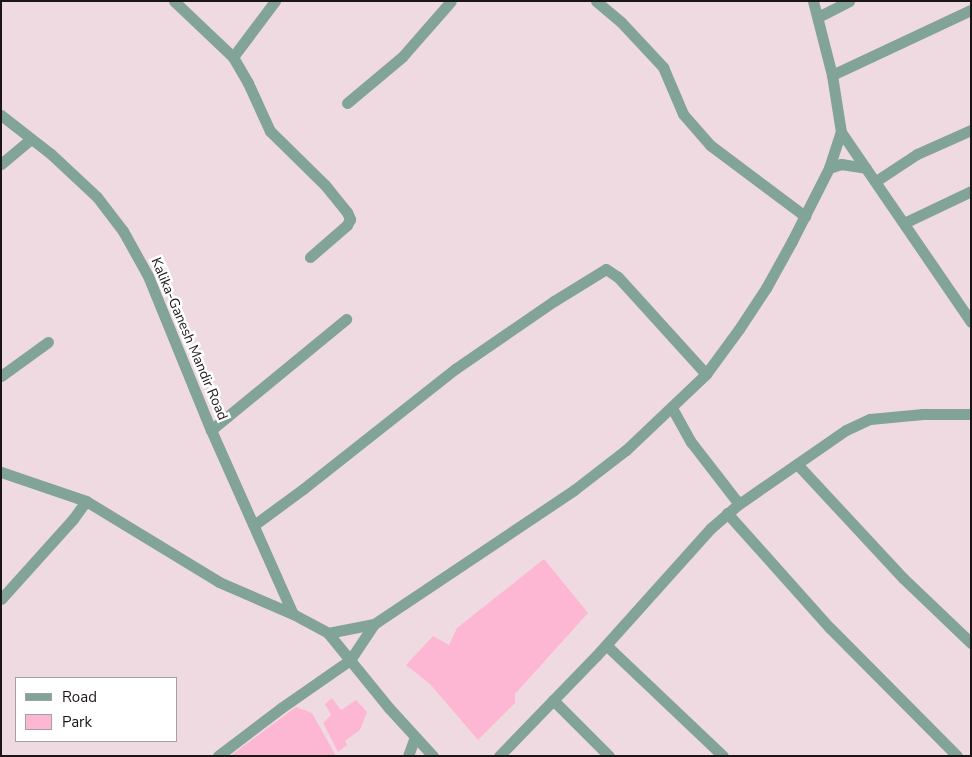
<!DOCTYPE html>
<style>
body{margin:0}
#map{position:relative;width:972px;height:757px;overflow:hidden;background:#f0dae2;font-family:"Nunito Sans",sans-serif}
div>[style]{position:absolute}
.green>*{inset:0;background:#feb7d3}
.minor>*{height:11px;margin:-5.5px;padding:0 5.5px;transform-origin:5.5px;border-radius:5.5px;background:#82a397}
span{translate:-50% -50%;white-space:nowrap;text-align:center;line-height:1.15;-webkit-text-stroke:5px #fff;paint-order:stroke}
.street-label{font-size:14px;color:#1c1517}
.frame{position:absolute;inset:0;border:2px solid #1c1517;pointer-events:none}
.legend{position:absolute;left:15px;top:677px;width:162px;height:65px;box-sizing:border-box;background:#fff;border:1px solid #a4a1a2;margin:0;padding:6px 9px;list-style:none;font-size:15px;color:#1c1517}
.legend li{display:flex;align-items:center;gap:10px;height:25px}
.legend b{width:25px;border:1px solid #a4a1a2}
</style>
<div id="map">
<div class="green">
<div style="clip-path:polygon(544px 559px,588px 613px,515px 694px,515px 703px,478px 740px,430px 684px,406px 665px,433px 636px,449px 645px,457px 628px)"></div>
<div style="clip-path:polygon(332px 698px,341px 710px,356px 700px,367px 712px,360px 730px,345px 741px,347px 745px,338px 752px,323px 723px,331px 715px,325px 704px)"></div>
<div style="clip-path:polygon(296px 707px,312px 713px,336px 756px,230px 756px)"></div>
</div>
<div class="minor">
<div style="left:174px;top:1px;width:81px;rotate:43.5deg"></div>
<div style="left:233px;top:57px;width:30px;rotate:60deg"></div>
<div style="left:248px;top:83px;width:53px;rotate:65.4deg"></div>
<div style="left:270px;top:131px;width:77px;rotate:44.5deg"></div>
<div style="left:325px;top:185px;width:35px;rotate:51deg"></div>
<div style="left:347px;top:212px;width:8px;rotate:67deg"></div>
<div style="left:350px;top:219px;width:7px;rotate:117deg"></div>
<div style="left:347px;top:225px;width:49px;rotate:139.1deg"></div>
<div style="left:596px;top:1px;width:33px;rotate:40deg"></div>
<div style="left:621px;top:22px;width:62px;rotate:47deg"></div>
<div style="left:663px;top:67px;width:51px;rotate:66.9deg"></div>
<div style="left:683px;top:114px;width:41px;rotate:48.9deg"></div>
<div style="left:710px;top:145px;width:119px;rotate:36.8deg"></div>
<div style="left:818px;top:17px;width:35px;rotate:-27deg"></div>
<div style="left:233px;top:57px;width:70px;rotate:-53.1deg"></div>
<div style="left:832px;top:75px;width:153px;rotate:-25.1deg"></div>
<div style="left:347px;top:103px;width:72px;rotate:-39.9deg"></div>
<div style="left:402px;top:57px;width:74px;rotate:-48.8deg"></div>
<div style="left:1px;top:115px;width:63px;rotate:38deg"></div>
<div style="left:51px;top:154px;width:63px;rotate:43.1deg"></div>
<div style="left:97px;top:197px;width:43px;rotate:52.6deg"></div>
<div style="left:123px;top:231px;width:51px;rotate:60.9deg"></div>
<div style="left:148px;top:276px;width:166px;rotate:67.8deg"></div>
<div style="left:211px;top:430px;width:201px;rotate:66deg"></div>
<div style="left:841px;top:132px;width:230px;rotate:55.6deg"></div>
<div style="left:1px;top:164px;width:39px;rotate:-40deg"></div>
<div style="left:829px;top:168px;width:13px;rotate:-18deg"></div>
<div style="left:841px;top:164px;width:25px;rotate:9deg"></div>
<div style="left:876px;top:181px;width:49px;rotate:-33.4deg"></div>
<div style="left:917px;top:154px;width:59px;rotate:-24deg"></div>
<div style="left:904px;top:223px;width:74px;rotate:-25.5deg"></div>
<div style="left:1px;top:376px;width:58px;rotate:-35.9deg"></div>
<div style="left:672px;top:408px;width:39px;rotate:61deg"></div>
<div style="left:691px;top:442px;width:78px;rotate:52.3deg"></div>
<div style="left:211px;top:430px;width:175px;rotate:-39.4deg"></div>
<div style="left:797px;top:464px;width:156px;rotate:47.1deg"></div>
<div style="left:903px;top:578px;width:94px;rotate:43.7deg"></div>
<div style="left:1px;top:472px;width:90px;rotate:18.8deg"></div>
<div style="left:86px;top:501px;width:156px;rotate:31.3deg"></div>
<div style="left:219px;top:582px;width:81px;rotate:23.4deg"></div>
<div style="left:293px;top:614px;width:40px;rotate:28deg"></div>
<div style="left:328px;top:633px;width:47px;rotate:-11.1deg"></div>
<div style="left:374px;top:624px;width:241px;rotate:-33.8deg"></div>
<div style="left:574px;top:490px;width:66px;rotate:-37.6deg"></div>
<div style="left:626px;top:450px;width:110px;rotate:-43.5deg"></div>
<div style="left:706px;top:374px;width:56px;rotate:-53.7deg"></div>
<div style="left:739px;top:329px;width:49px;rotate:-56.6deg"></div>
<div style="left:766px;top:288px;width:54px;rotate:-61deg"></div>
<div style="left:792px;top:241px;width:82px;rotate:-63.1deg"></div>
<div style="left:829px;top:168px;width:38px;rotate:-72deg"></div>
<div style="left:841px;top:132px;width:58px;rotate:-99deg"></div>
<div style="left:832px;top:75px;width:76px;rotate:-104.4deg"></div>
<div style="left:727px;top:513px;width:154px;rotate:48.2deg"></div>
<div style="left:830px;top:628px;width:180px;rotate:45.2deg"></div>
<div style="left:254px;top:525px;width:61px;rotate:-36.3deg"></div>
<div style="left:303px;top:489px;width:194px;rotate:-38.3deg"></div>
<div style="left:455px;top:369px;width:120px;rotate:-34.5deg"></div>
<div style="left:554px;top:301px;width:61px;rotate:-31.6deg"></div>
<div style="left:606px;top:269px;width:14px;rotate:34deg"></div>
<div style="left:618px;top:277px;width:131px;rotate:47.8deg"></div>
<div style="left:1px;top:599px;width:108px;rotate:-48deg"></div>
<div style="left:73px;top:519px;width:22px;rotate:-54deg"></div>
<div style="left:328px;top:633px;width:97px;rotate:50.9deg"></div>
<div style="left:389px;top:708px;width:65px;rotate:47.5deg"></div>
<div style="left:606px;top:645px;width:161px;rotate:43.5deg"></div>
<div style="left:553px;top:700px;width:79px;rotate:45deg"></div>
<div style="left:218px;top:756px;width:79px;rotate:-37.3deg"></div>
<div style="left:281px;top:708px;width:84px;rotate:-34.8deg"></div>
<div style="left:350px;top:660px;width:43px;rotate:-56.3deg"></div>
<div style="left:408px;top:756px;width:20px;rotate:-70deg"></div>
<div style="left:499px;top:756px;width:139px;rotate:-45.9deg"></div>
<div style="left:596px;top:656px;width:172px;rotate:-48.1deg"></div>
<div style="left:711px;top:528px;width:37px;rotate:-41deg"></div>
<div style="left:739px;top:504px;width:130px;rotate:-34.7deg"></div>
<div style="left:846px;top:430px;width:26px;rotate:-25deg"></div>
<div style="left:870px;top:419px;width:53px;rotate:-5.4deg"></div>
<div style="left:923px;top:414px;width:48px"></div>
</div>
<div class="street-label">
<span style="left:189px;top:339px;rotate:67deg">Kalika-Ganesh Mandir Road</span>
</div>
<div class="frame"></div>
<ul class="legend">
<li><b style="height:6px;background:#82a397"></b>Road</li>
<li><b style="height:14px;background:#feb7d3"></b>Park</li>
</ul>
</div>
